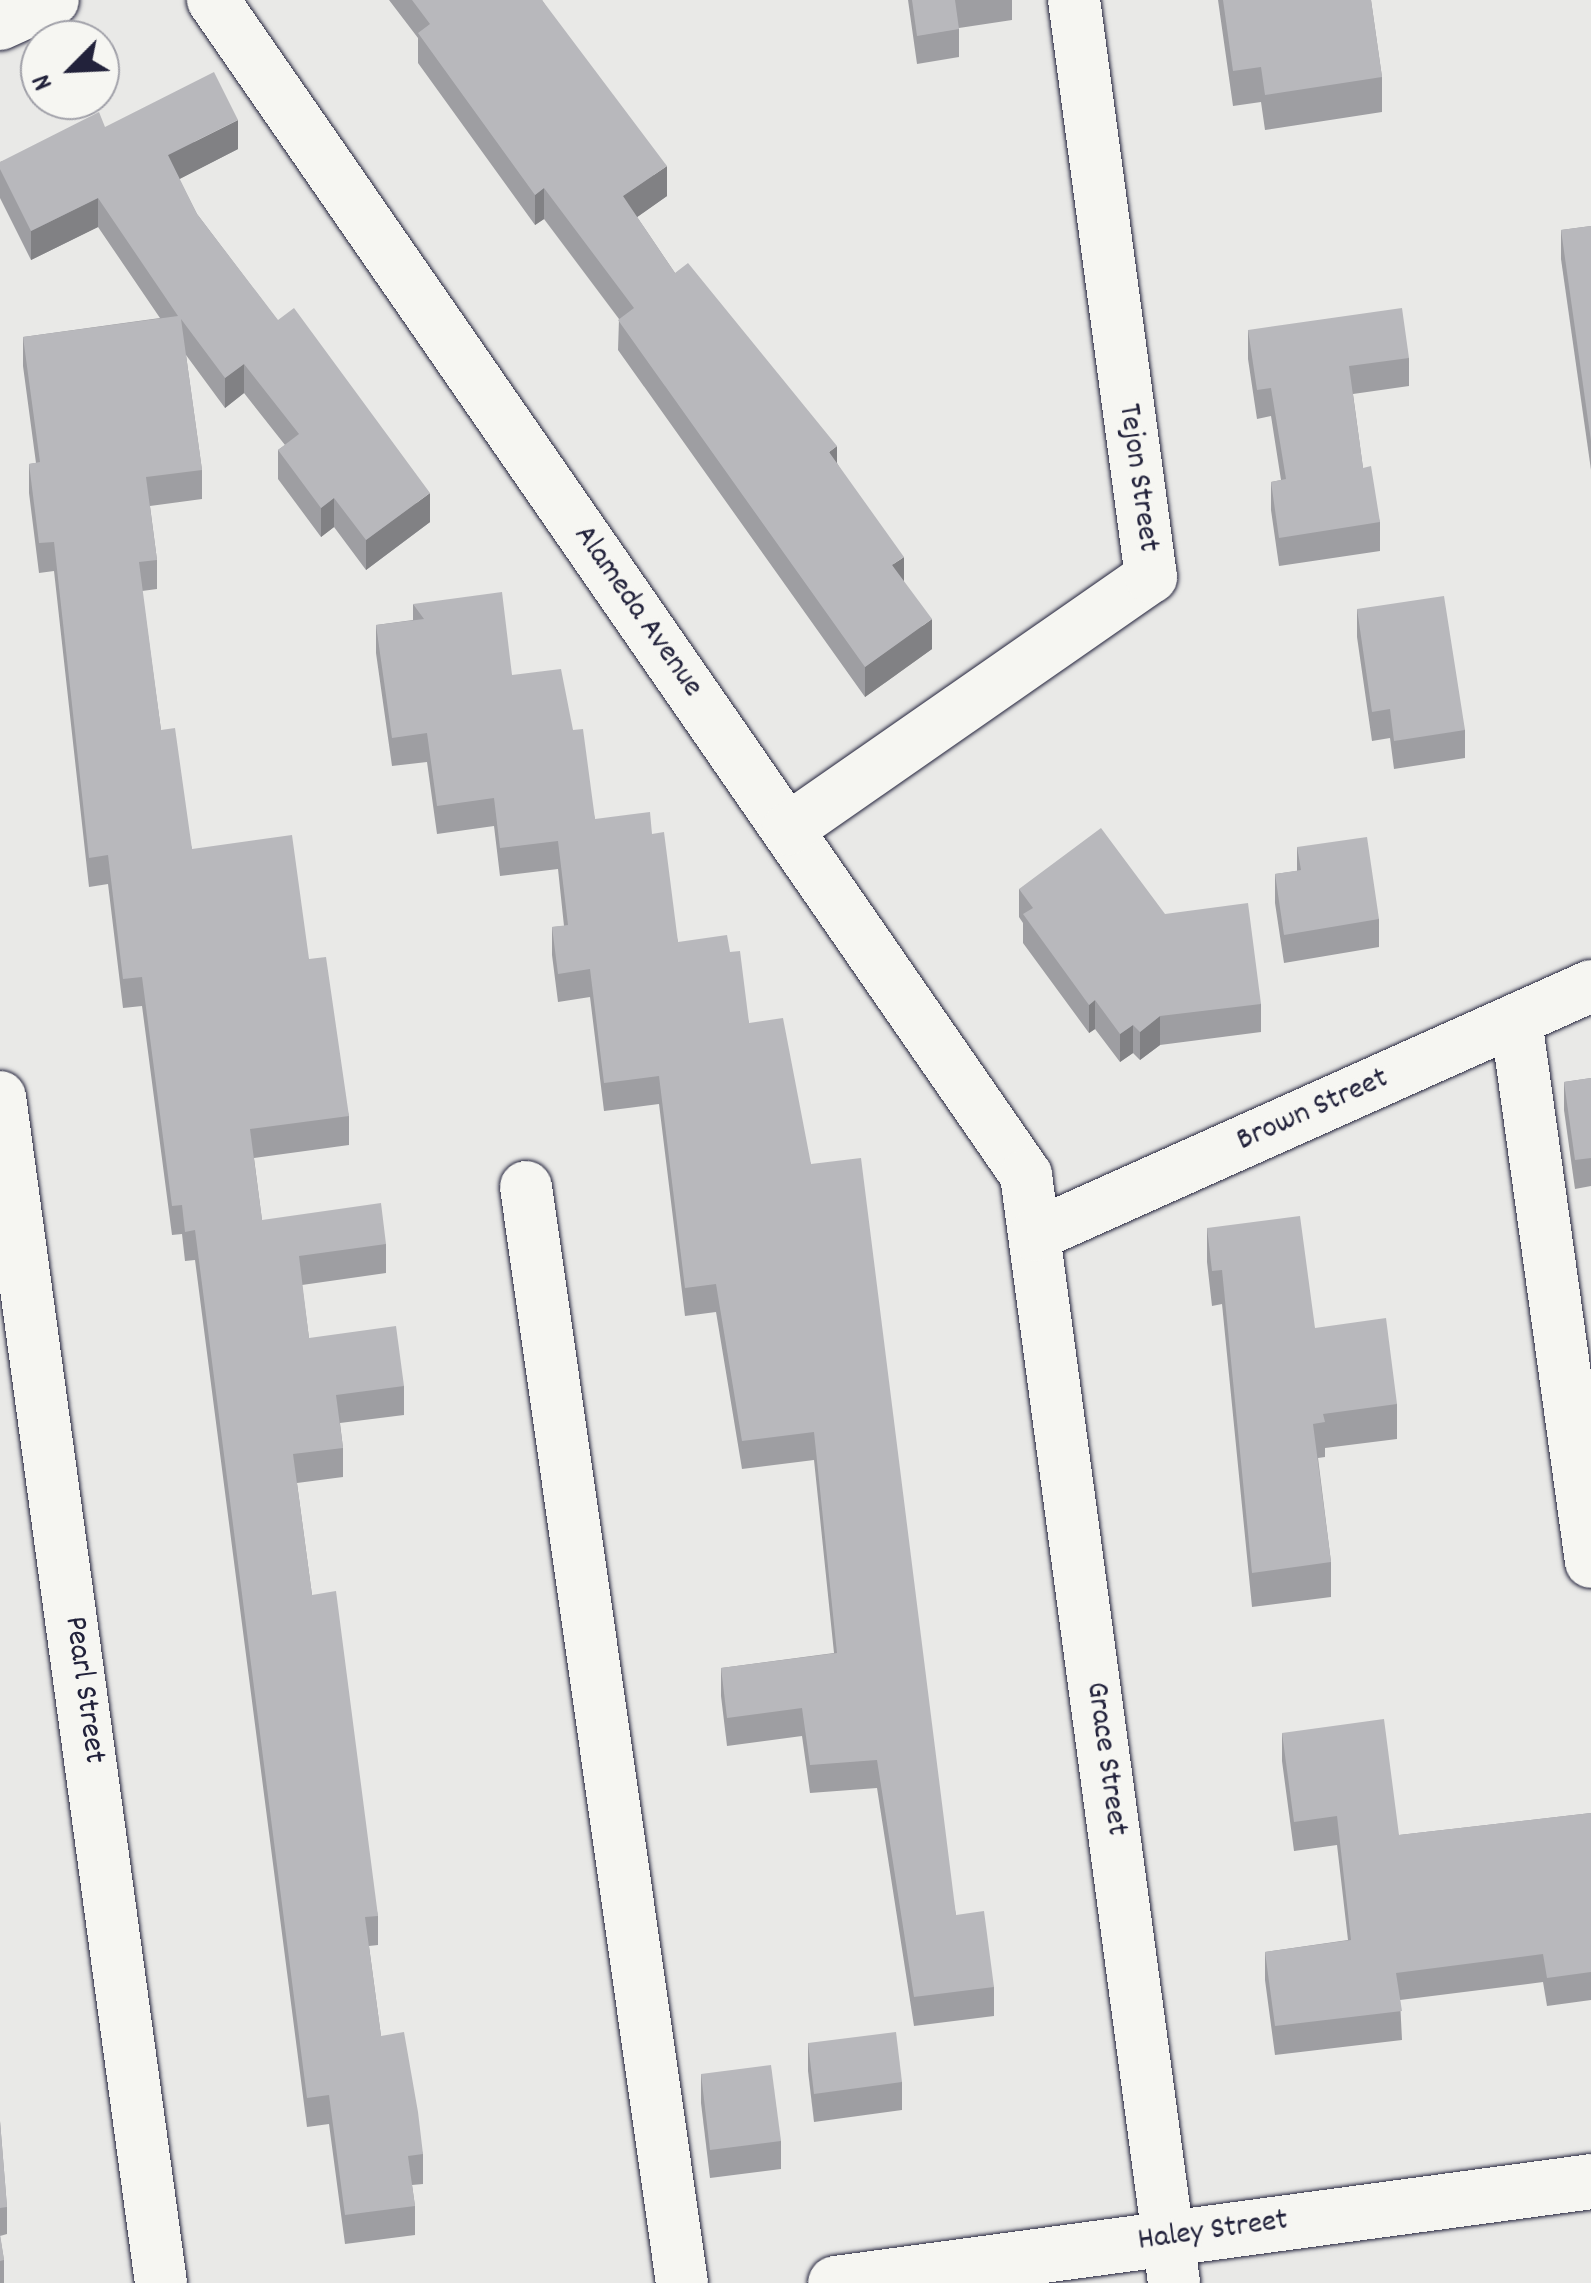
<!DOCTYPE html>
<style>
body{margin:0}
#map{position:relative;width:1591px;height:2283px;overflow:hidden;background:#e9e9e7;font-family:Dekko,sans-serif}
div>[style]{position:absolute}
.roads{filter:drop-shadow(0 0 2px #22223b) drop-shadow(0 0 2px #22223b)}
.minor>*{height:52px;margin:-26px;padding:0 26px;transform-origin:26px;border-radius:26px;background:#f6f6f2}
.major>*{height:55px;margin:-27.5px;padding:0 27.5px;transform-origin:27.5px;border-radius:27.5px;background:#f6f6f2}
.wall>*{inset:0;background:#9e9ea2}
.shaded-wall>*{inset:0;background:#818184}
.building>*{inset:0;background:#b8b8bc}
span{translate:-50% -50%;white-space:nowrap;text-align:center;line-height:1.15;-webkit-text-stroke:8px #f6f6f2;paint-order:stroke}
.street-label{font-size:32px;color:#22223b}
.north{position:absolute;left:20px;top:20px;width:100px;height:100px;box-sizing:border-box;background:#f6f6f2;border:2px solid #a1a1a9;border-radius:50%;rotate:246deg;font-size:28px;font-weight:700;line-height:40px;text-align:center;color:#22223b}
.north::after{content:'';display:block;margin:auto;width:35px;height:45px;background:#22223b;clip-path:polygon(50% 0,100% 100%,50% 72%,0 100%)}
</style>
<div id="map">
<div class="roads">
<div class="minor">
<div style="left:213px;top:0;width:1429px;rotate:55.32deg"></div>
<div style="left:1026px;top:1175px;width:1118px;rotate:82.39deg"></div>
<div style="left:0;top:24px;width:58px;rotate:-24.4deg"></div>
<div style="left:788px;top:829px;width:442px;rotate:-34.8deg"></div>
<div style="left:1151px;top:577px;width:582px;rotate:-97.6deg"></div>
<div style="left:1516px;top:1020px;width:547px;rotate:82.12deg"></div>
<div style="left:0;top:1097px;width:1197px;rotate:82.27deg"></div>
<div style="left:526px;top:1187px;width:1107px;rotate:81.9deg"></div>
<div style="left:1035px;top:1235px;width:609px;rotate:-24.12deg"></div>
</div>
<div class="major">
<div style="left:835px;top:2283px;width:763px;rotate:-7.68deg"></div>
</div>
</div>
<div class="wall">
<div style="clip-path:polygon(389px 0,542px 0,667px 196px,637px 217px,675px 273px,837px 463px,904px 582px,932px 649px,865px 697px,618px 350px,619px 319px,544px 219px,535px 225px,418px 63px,418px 38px)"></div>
<div style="clip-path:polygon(908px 0,1012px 0,1012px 20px,959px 28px,959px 57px,917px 64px)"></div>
<div style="clip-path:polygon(1218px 0,1371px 0,1382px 77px,1382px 112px,1265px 130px,1261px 102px,1233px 106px)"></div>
<div style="clip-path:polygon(105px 127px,238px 149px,179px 179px,197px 214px,430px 522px,366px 570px,334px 527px,321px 537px,278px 479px,278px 450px,285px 445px,244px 393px,225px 408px,186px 355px,202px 470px,202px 499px,150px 506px,157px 560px,157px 589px,142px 591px,161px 730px,192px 849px,309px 959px,349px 1116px,349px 1145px,254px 1158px,262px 1220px,386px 1244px,386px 1273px,302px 1285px,309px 1338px,404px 1386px,404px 1415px,340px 1423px,343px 1448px,343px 1477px,297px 1483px,312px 1595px,378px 1916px,378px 1945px,369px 1946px,381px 2036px,423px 2154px,423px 2184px,412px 2185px,415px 2206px,415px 2235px,345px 2244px,329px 2124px,307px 2127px,195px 1260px,185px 1261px,182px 1234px,172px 1235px,142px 1006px,123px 1008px,108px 884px,89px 887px,54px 571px,39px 573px,29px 493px,29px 464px,36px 463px,23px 366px,23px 337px,160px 318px,98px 227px,31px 260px,0 198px,0 162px)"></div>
<div style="clip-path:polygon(1591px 226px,1591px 470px,1561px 259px,1561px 230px)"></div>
<div style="clip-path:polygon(1248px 330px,1409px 358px,1409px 386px,1353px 394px,1363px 468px,1380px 522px,1380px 551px,1279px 566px,1271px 510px,1271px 482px,1281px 480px,1271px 416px,1257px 419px,1248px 359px)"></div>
<div style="clip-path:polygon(413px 604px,512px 675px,573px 730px,595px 819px,652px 834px,678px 942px,730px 952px,749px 1023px,811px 1164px,956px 1915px,994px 1987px,994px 2016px,914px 2026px,877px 1788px,810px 1793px,802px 1736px,727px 1746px,721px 1696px,721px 1668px,834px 1653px,814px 1460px,742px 1469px,716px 1312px,685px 1316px,659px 1104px,604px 1111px,590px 997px,558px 1002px,552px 955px,552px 927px,564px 926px,558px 869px,500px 876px,494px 826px,437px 834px,427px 762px,392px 766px,376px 653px,376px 625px,413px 620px)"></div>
<div style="clip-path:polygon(1357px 609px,1465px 730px,1465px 758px,1394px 769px,1390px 738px,1372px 741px,1357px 637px)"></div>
<div style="clip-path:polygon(1297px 847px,1379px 919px,1379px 947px,1284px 963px,1275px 903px,1275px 874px,1297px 871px)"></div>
<div style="clip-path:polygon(1019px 889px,1165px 914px,1261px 1004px,1261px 1032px,1160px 1045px,1140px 1060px,1133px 1053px,1120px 1062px,1095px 1029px,1089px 1033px,1023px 943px,1023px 923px,1019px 917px)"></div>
<div style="clip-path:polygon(1591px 1078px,1591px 1186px,1575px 1189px,1564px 1110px,1564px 1082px)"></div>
<div style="clip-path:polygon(1207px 1228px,1397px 1404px,1397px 1439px,1325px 1448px,1325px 1457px,1318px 1458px,1331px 1562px,1331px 1597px,1252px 1607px,1222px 1304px,1212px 1306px,1207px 1262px)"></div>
<div style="clip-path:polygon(1282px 1733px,1399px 1835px,1591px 1813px,1591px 2000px,1547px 2006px,1543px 1982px,1400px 2000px,1402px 2040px,1275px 2055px,1265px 1980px,1265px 1952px,1348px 1940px,1337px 1845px,1294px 1851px,1282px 1761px)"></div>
<div style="clip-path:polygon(808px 2043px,902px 2082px,902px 2110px,814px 2122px,808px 2071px)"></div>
<div style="clip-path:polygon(701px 2074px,781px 2141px,781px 2169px,710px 2178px,701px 2103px)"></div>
<div style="clip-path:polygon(0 2121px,7px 2207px,7px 2234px,0 2236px,4px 2260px,4px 2283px,0 2283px)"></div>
</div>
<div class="shaded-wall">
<div style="clip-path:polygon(238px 120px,238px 149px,168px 185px,168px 155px)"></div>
<div style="clip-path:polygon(667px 166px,667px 196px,623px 227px,623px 196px)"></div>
<div style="clip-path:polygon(544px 188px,544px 219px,535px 225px,535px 195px)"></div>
<div style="clip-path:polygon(98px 198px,98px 227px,31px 260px,31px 231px)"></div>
<div style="clip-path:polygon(244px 364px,244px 393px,225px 408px,225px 378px)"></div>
<div style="clip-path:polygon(837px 446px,837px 476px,829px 452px)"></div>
<div style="clip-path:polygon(430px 493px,430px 522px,366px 570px,366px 540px)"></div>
<div style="clip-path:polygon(334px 498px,334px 527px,321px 537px,321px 508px)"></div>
<div style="clip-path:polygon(904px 557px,904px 587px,892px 565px)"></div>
<div style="clip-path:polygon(932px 619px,932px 649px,865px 697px,865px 667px)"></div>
<div style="clip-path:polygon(1095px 1000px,1095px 1029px,1089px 1033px,1089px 1005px)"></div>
<div style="clip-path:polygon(1160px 1016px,1160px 1045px,1140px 1060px,1140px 1032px)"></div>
<div style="clip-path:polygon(1133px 1025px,1133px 1053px,1120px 1062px,1120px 1034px)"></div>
</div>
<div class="building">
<div style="clip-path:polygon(412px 0,542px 0,667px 166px,623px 196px,675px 273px,688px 263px,837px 446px,829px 452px,904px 557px,892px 565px,932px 619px,865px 667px,618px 320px,634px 308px,544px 188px,535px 195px,418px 33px,430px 24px)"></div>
<div style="clip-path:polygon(912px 0,955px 0,959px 29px,917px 36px)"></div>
<div style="clip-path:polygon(1223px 0,1371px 0,1382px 77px,1265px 95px,1261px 67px,1233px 71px)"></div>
<div style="clip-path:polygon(214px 72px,238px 120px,168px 155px,197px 214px,278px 320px,294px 308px,430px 493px,366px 540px,334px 498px,321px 508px,278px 450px,299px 434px,244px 364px,225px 378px,181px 319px,202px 470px,146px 477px,157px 560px,139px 562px,161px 730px,175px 728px,192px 849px,292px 835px,309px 959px,326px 957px,349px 1116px,250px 1129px,262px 1220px,381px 1203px,386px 1244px,299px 1256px,309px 1338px,396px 1326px,404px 1386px,336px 1395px,343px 1448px,293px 1454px,312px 1595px,336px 1591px,378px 1916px,365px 1917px,381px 2036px,404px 2032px,418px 2112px,423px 2154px,408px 2156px,415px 2206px,345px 2215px,329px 2095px,307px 2098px,195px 1230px,185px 1232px,182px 1205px,172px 1206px,142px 977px,123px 979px,108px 855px,89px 858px,54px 542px,39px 543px,29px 464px,40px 462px,23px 337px,178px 316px,98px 198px,31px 231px,0 169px,0 162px,99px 112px,105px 127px)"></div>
<div style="clip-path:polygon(1591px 226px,1591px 441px,1561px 230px)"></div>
<div style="clip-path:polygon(1402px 308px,1409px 358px,1349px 366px,1363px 468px,1371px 466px,1380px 522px,1279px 538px,1271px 482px,1286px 479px,1271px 388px,1257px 390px,1248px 330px)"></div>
<div style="clip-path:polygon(502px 592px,512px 675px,561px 669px,573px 730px,583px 729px,595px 819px,650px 812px,652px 834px,664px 832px,678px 942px,727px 935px,730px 952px,740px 951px,749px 1023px,783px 1018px,811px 1164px,861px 1158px,956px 1915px,984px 1911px,994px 1987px,914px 1997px,877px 1760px,810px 1765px,802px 1708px,727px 1718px,721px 1668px,837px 1653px,814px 1432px,742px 1441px,716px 1284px,685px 1288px,659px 1076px,604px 1083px,590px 969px,558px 974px,552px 927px,568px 925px,558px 841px,500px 848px,494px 798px,437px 806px,427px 733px,392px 738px,376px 625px,424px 619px,413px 604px)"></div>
<div style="clip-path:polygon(1444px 596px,1465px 730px,1394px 741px,1390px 709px,1372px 712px,1357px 609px)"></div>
<div style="clip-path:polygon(1101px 828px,1165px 914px,1248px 903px,1261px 1004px,1160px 1016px,1140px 1032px,1133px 1025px,1120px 1034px,1095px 1000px,1089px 1005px,1023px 914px,1033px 908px,1019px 889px)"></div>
<div style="clip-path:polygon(1367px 837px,1379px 919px,1284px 935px,1275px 874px,1301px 870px,1297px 847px)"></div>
<div style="clip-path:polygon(1591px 1078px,1591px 1158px,1575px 1160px,1564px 1082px)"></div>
<div style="clip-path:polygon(1300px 1216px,1315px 1328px,1386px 1318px,1397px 1404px,1323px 1414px,1325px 1422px,1313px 1424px,1331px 1562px,1252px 1573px,1222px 1270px,1212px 1271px,1207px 1228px)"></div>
<div style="clip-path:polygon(1384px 1719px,1399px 1835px,1591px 1813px,1591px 1972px,1547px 1978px,1543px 1954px,1396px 1973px,1402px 2011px,1275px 2026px,1265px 1952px,1351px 1940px,1337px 1816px,1294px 1822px,1282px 1733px)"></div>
<div style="clip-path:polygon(896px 2032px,902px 2082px,814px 2094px,808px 2043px)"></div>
<div style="clip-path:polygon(771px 2065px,781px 2141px,710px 2150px,701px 2074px)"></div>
<div style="clip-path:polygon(0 2121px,7px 2207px,0 2208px)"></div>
<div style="clip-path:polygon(0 2234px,4px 2260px,0 2261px)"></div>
</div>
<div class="street-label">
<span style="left:1137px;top:478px;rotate:82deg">Tejon Street</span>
<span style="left:637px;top:612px;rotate:55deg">Alameda Avenue</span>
<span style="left:1313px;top:1111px;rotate:-24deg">Brown Street</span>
<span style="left:83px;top:1690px;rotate:82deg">Pearl Street</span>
<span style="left:1105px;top:1759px;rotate:82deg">Grace Street</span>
<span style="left:1213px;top:2232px;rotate:-8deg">Haley Street</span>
</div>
<div class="north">N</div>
</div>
